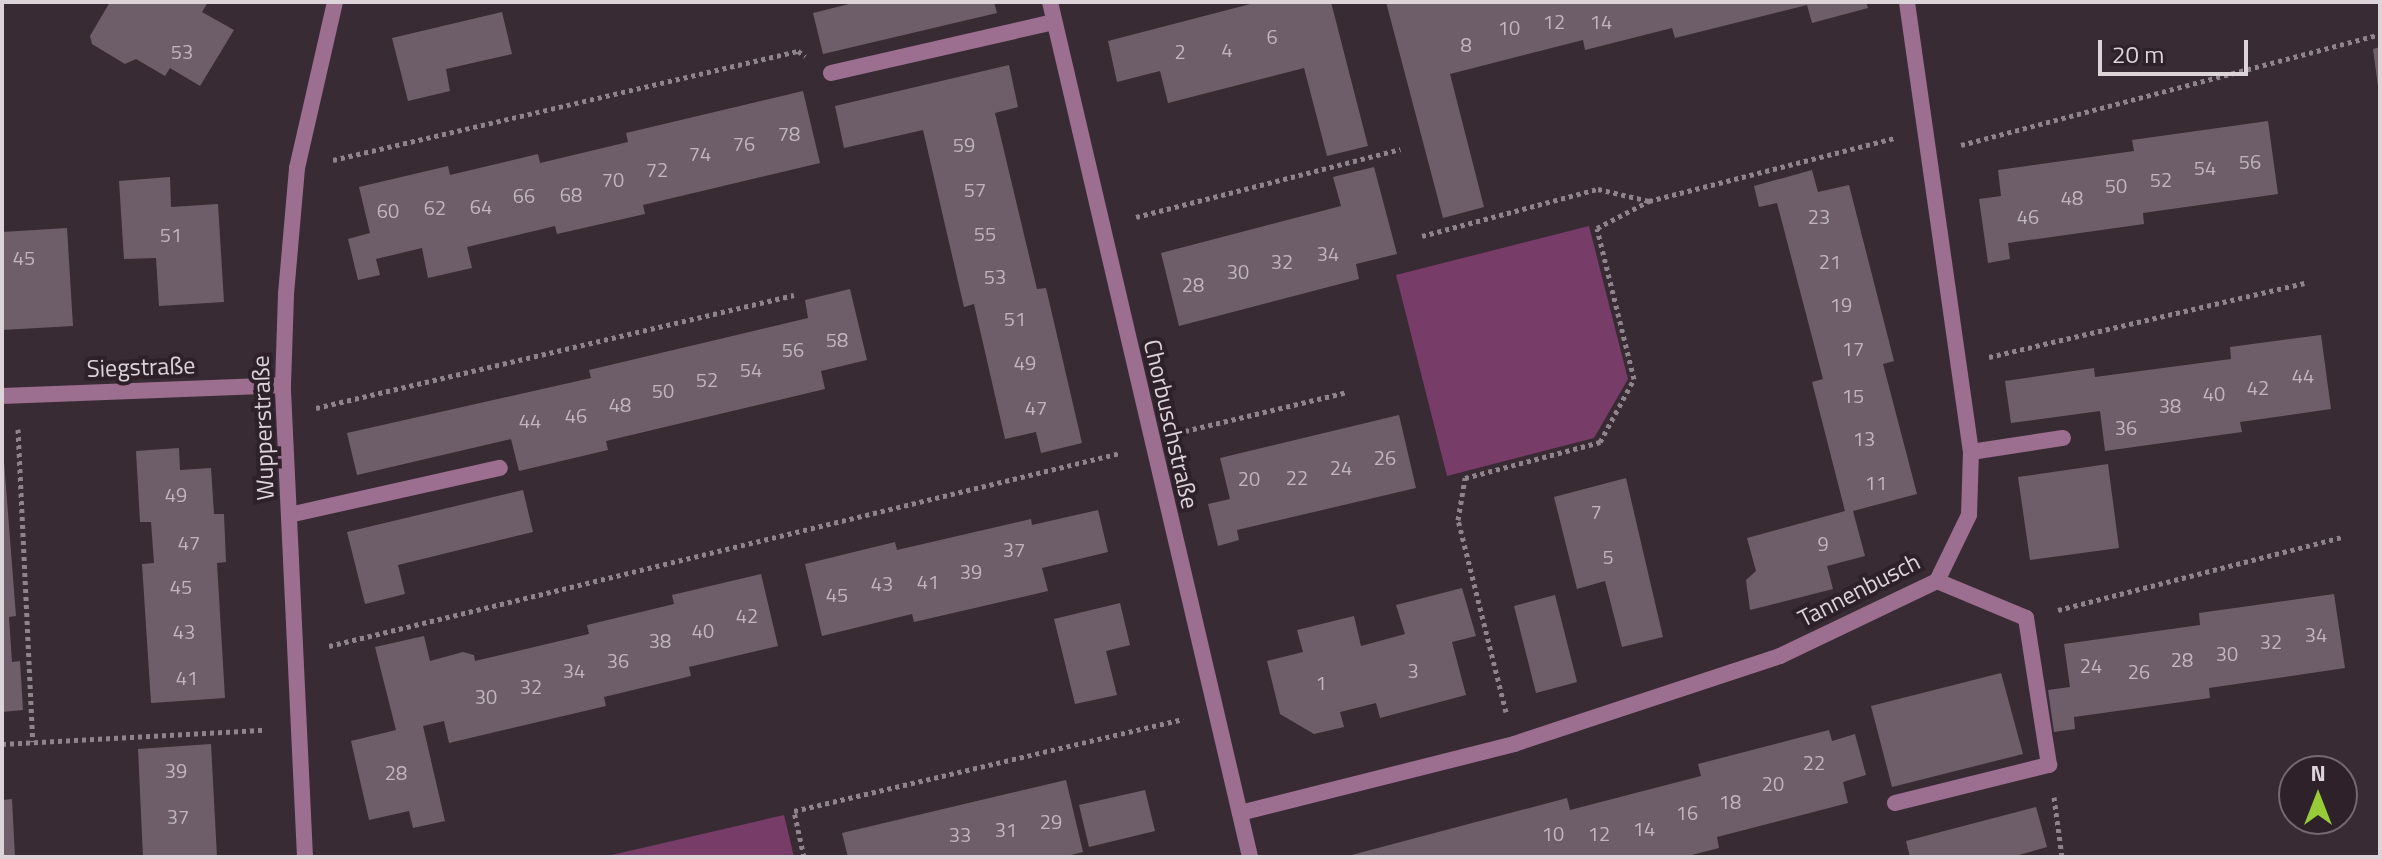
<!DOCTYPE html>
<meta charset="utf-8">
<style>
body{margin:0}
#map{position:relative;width:2382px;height:859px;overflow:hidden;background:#392b34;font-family:"Titillium Web",sans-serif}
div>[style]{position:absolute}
.green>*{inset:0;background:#783c69}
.building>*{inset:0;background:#6e5e69}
.path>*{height:5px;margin-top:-2.5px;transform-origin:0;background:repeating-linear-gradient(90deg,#8f848b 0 4px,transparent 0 8px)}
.service>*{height:16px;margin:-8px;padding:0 8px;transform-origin:8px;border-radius:8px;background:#9c6e8f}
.minor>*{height:16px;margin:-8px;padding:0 8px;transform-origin:8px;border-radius:8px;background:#9c6e8f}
span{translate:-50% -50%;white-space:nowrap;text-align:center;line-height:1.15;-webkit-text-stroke:8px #2e212a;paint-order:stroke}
.number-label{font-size:20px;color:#c1b6be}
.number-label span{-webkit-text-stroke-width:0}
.street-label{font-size:24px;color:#ddd4da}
.frame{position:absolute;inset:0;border:4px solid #ddd4da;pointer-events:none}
.north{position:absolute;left:2278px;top:755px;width:80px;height:80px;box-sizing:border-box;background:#2e212a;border:2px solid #746970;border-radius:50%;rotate:0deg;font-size:22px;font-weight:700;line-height:32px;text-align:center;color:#ddd4da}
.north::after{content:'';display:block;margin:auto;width:28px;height:36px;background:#97cc38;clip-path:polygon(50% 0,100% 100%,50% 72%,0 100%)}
.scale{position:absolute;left:2098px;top:40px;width:150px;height:36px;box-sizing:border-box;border:4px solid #ddd4da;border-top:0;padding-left:10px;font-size:24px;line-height:28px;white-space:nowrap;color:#ddd4da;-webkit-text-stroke:6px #2e212a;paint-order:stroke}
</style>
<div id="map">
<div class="green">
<div style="clip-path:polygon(1589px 226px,1628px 379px,1594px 438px,1447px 476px,1396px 275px)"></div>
<div style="clip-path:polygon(784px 815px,794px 857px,603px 857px)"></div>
</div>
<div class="building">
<div style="clip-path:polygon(110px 2px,208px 2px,202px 12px,234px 30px,200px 86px,170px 68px,165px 76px,136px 59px,125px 64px,92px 44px,90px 36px)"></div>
<div style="clip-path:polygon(857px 2px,994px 2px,997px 13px,823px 54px,813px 13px)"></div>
<div style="clip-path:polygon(1258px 2px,1331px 2px,1368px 146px,1327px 156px,1304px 68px,1168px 103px,1160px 71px,1117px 82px,1108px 41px)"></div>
<div style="clip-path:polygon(1386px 2px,1866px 2px,1868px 8px,1812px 23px,1807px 5px,1675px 38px,1672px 28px,1585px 50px,1583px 40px,1450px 74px,1484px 207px,1443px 218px)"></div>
<div style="clip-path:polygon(502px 12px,512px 54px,446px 69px,450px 91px,408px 101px,392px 38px)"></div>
<div style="clip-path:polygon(2380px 47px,2380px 94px,2379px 94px,2373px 49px)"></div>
<div style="clip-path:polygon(1009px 65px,1018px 107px,995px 113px,1037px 289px,1046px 288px,1082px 443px,1041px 453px,1036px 432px,1005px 439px,974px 304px,964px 307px,923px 130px,844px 148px,835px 106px)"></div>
<div style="clip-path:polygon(803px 91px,820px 163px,643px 205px,645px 214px,557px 234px,555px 226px,467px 247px,472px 268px,428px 278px,422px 248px,376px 259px,380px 275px,358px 280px,348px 239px,370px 233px,359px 187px,448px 166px,450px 175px,538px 154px,540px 163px,628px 142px,626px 133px)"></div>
<div style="clip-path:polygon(2268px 121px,2278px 194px,2143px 213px,2144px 224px,2008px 243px,2010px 259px,1988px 263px,1979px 199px,2001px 196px,1998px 170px,2134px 151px,2132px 140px)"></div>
<div style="clip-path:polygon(1374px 167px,1397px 254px,1356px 264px,1359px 279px,1179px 326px,1161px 253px,1341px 206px,1333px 177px)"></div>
<div style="clip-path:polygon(1812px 170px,1818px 192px,1849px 185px,1894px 361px,1883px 364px,1917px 494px,1853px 511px,1865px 556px,1827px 566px,1833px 589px,1750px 610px,1746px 580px,1756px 571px,1747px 538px,1845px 511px,1812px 382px,1823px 379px,1777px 203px,1759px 207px,1754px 186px)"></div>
<div style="clip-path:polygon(170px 177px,171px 207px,218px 204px,224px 302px,159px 306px,156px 258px,124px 259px,119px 181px)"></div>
<div style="clip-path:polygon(67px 228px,73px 326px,2px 330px,2px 232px)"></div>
<div style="clip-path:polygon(850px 289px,867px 360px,821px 371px,825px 389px,606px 441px,608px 450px,519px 471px,511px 439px,357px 475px,347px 433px,591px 378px,589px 370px,808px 318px,805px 300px)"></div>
<div style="clip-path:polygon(2321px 335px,2331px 409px,2240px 422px,2242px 432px,2105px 451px,2100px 411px,2011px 423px,2005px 381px,2094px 368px,2095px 377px,2231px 359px,2230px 347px)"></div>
<div style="clip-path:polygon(1399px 415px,1416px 488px,1237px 530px,1239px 540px,1218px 546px,1208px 504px,1230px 499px,1220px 458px)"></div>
<div style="clip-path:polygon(2px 436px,16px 616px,9px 617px,12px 662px,20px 661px,23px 710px,2px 712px)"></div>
<div style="clip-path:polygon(179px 448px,180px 470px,211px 468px,214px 514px,224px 514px,226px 562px,217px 563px,225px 698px,151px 703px,142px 564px,154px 563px,151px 522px,140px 522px,136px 451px)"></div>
<div style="clip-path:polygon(2108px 464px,2119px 548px,2030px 560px,2018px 477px)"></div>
<div style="clip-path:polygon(1626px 478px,1663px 637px,1622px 647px,1605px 581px,1577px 589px,1554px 497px)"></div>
<div style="clip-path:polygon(523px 490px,533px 532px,398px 565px,405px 594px,365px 604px,347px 532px)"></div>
<div style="clip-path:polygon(1098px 510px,1108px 552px,1042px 568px,1048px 591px,914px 622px,912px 614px,822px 636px,805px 564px,895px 542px,897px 550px,1031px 519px,1032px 525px)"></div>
<div style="clip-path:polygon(761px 574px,778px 646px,689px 667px,691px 676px,604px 697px,606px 706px,449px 743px,444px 721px,423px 726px,445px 821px,413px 828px,409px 811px,369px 820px,351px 741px,396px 730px,375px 647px,424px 636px,430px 661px,463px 652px,474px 655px,475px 661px,589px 634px,587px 625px,674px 604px,672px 595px)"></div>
<div style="clip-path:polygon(1462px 588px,1476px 636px,1452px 642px,1466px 695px,1380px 718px,1376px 703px,1340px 712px,1344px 727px,1314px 734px,1280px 714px,1267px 661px,1303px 652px,1297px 630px,1354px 616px,1361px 646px,1405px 634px,1396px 605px)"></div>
<div style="clip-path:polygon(2334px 594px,2345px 668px,2209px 688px,2210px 698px,2074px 717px,2075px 729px,2054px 732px,2048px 690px,2070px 687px,2064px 644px,2200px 625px,2199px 613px)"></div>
<div style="clip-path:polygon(1555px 595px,1577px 682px,1536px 693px,1514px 606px)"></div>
<div style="clip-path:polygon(1120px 603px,1130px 645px,1106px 651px,1117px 695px,1075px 704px,1054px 619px)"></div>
<div style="clip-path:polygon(2001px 673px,2023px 754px,1892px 787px,1871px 706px)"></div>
<div style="clip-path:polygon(1829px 730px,1832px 741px,1855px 734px,1866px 775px,1843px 782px,1848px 803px,1717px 837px,1719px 848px,1684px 857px,1344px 857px,1567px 798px,1570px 810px,1701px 776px,1698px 764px)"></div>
<div style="clip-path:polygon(211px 744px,217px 857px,143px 857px,138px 749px)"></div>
<div style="clip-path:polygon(1066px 780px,1083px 852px,1063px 857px,848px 857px,842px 833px)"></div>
<div style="clip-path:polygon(1145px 790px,1155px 831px,1089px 847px,1079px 805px)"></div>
<div style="clip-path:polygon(12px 799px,15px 857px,2px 857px,2px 800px)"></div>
<div style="clip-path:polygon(2036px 807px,2047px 847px,2012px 857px,1910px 857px,1906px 841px)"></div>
</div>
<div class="path">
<div style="left:1961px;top:145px;width:433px;rotate:-14.8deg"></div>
<div style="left:333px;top:160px;width:478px;rotate:-13.2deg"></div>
<div style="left:798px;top:51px;width:9px;rotate:36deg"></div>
<div style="left:1136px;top:217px;width:273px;rotate:-14.4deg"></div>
<div style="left:1422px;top:236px;width:182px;rotate:-15deg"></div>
<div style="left:1598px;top:189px;width:52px;rotate:13.2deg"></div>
<div style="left:1649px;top:201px;width:253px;rotate:-14.4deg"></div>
<div style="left:1989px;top:357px;width:324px;rotate:-13.2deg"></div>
<div style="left:316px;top:408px;width:491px;rotate:-13.3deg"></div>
<div style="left:18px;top:429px;width:313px;rotate:87.3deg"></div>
<div style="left:1185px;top:431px;width:167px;rotate:-13.5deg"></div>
<div style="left:2058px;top:610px;width:293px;rotate:-14.4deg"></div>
<div style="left:329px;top:646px;width:814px;rotate:-13.71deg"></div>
<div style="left:1506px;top:712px;width:198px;rotate:-104deg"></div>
<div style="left:1458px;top:520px;width:43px;rotate:-80.5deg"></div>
<div style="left:1465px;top:478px;width:140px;rotate:-14.9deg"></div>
<div style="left:1600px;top:442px;width:72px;rotate:-61.6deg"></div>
<div style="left:1634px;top:379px;width:155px;rotate:-103.8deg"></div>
<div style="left:1597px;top:228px;width:59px;rotate:-27.4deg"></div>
<div style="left:2px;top:744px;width:262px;rotate:-3.1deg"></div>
<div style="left:2054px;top:797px;width:61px;rotate:82.4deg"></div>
<div style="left:804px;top:857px;width:47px;rotate:-102.3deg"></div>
<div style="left:794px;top:811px;width:400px;rotate:-13.3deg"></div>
</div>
<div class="service">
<div style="left:831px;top:73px;width:229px;rotate:-12.9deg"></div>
<div style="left:1971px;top:452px;width:93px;rotate:-8.7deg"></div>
<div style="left:289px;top:515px;width:216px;rotate:-12.6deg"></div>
<div style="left:1895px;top:803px;width:159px;rotate:-13.9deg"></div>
<div style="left:2049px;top:765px;width:149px;rotate:-98.9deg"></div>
<div style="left:2026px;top:618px;width:96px;rotate:-157.4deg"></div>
</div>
<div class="minor">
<div style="left:1050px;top:2px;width:878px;rotate:76.83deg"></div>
<div style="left:2px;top:396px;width:281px;rotate:-2.2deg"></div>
<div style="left:1240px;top:813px;width:283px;rotate:-14.1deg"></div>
<div style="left:1514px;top:744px;width:280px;rotate:-18.3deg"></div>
<div style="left:1780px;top:656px;width:174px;rotate:-25.5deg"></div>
<div style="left:1937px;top:581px;width:73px;rotate:-64.1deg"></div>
<div style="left:1969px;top:515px;width:63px;rotate:-88.2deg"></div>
<div style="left:1971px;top:452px;width:455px;rotate:-98.1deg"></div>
<div style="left:305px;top:857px;width:473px;rotate:-92.7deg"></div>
<div style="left:283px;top:385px;width:91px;rotate:-88.1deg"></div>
<div style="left:286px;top:294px;width:126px;rotate:-85deg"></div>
<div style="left:297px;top:168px;width:170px;rotate:-77.1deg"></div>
</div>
<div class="number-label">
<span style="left:1554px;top:21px">12</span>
<span style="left:1601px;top:21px">14</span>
<span style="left:1509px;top:27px">10</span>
<span style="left:1272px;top:36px">6</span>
<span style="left:1466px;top:44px">8</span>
<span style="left:1227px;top:49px">4</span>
<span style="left:182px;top:51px">53</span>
<span style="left:1180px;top:51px">2</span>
<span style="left:789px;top:133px">78</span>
<span style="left:744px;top:143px">76</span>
<span style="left:964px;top:144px">59</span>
<span style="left:700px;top:153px">74</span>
<span style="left:2250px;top:161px">56</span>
<span style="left:2205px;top:167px">54</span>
<span style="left:657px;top:169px">72</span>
<span style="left:613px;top:179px">70</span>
<span style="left:2161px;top:179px">52</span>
<span style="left:2116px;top:185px">50</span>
<span style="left:975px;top:189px">57</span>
<span style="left:571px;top:194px">68</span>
<span style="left:524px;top:195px">66</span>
<span style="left:2072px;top:197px">48</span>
<span style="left:481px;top:206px">64</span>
<span style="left:435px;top:207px">62</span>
<span style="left:388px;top:210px">60</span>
<span style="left:1819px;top:216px">23</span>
<span style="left:2028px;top:216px">46</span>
<span style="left:985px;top:233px">55</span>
<span style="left:171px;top:234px">51</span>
<span style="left:1328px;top:253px">34</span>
<span style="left:24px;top:257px">45</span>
<span style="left:1282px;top:261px">32</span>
<span style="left:1830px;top:261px">21</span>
<span style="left:1238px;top:271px">30</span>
<span style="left:995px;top:276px">53</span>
<span style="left:1193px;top:284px">28</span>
<span style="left:1841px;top:304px">19</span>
<span style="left:1015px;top:318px">51</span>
<span style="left:837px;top:339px">58</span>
<span style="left:1853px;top:348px">17</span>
<span style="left:793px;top:349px">56</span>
<span style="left:1025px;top:362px">49</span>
<span style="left:751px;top:369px">54</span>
<span style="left:2303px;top:375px">44</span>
<span style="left:707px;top:379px">52</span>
<span style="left:2258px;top:387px">42</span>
<span style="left:663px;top:390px">50</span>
<span style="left:2214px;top:393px">40</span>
<span style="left:1853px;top:395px">15</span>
<span style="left:620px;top:404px">48</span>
<span style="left:2170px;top:405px">38</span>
<span style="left:1036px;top:407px">47</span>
<span style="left:576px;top:415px">46</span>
<span style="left:530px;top:420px">44</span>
<span style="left:2126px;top:427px">36</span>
<span style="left:1864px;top:438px">13</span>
<span style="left:1385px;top:457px">26</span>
<span style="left:1341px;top:467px">24</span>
<span style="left:1297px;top:477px">22</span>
<span style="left:1249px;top:478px">20</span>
<span style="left:1876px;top:482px">11</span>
<span style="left:176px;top:494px">49</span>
<span style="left:1596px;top:511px">7</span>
<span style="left:189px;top:542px">47</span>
<span style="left:1823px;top:543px">9</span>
<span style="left:1014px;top:549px">37</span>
<span style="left:1608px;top:556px">5</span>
<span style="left:971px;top:571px">39</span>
<span style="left:928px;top:581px">41</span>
<span style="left:882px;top:583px">43</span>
<span style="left:181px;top:586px">45</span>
<span style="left:837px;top:594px">45</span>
<span style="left:747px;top:615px">42</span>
<span style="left:703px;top:630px">40</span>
<span style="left:184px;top:631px">43</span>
<span style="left:2316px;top:634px">34</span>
<span style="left:660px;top:640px">38</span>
<span style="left:2271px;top:641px">32</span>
<span style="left:2227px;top:653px">30</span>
<span style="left:2182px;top:659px">28</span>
<span style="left:618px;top:660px">36</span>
<span style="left:2091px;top:665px">24</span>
<span style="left:574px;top:670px">34</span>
<span style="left:1413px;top:670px">3</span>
<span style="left:2139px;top:671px">26</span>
<span style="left:187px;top:677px">41</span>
<span style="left:1321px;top:682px">1</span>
<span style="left:531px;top:686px">32</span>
<span style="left:486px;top:696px">30</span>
<span style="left:1814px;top:762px">22</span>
<span style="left:176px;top:770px">39</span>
<span style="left:396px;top:772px">28</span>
<span style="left:1773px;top:783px">20</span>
<span style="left:1730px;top:801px">18</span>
<span style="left:1687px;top:812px">16</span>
<span style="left:178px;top:816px">37</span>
<span style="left:1051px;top:821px">29</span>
<span style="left:1644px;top:828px">14</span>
<span style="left:1006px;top:829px">31</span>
<span style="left:1553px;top:833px">10</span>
<span style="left:1599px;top:833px">12</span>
<span style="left:960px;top:834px">33</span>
</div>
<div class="street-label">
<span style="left:141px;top:367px;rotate:-2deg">Siegstraße</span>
<span style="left:1171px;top:424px;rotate:77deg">Chorbuschstraße</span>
<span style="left:263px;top:428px;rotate:-92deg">Wupperstraße</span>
<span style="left:1859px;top:590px;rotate:-27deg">Tannenbusch</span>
</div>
<div class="frame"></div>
<div class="north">N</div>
<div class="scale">20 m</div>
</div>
